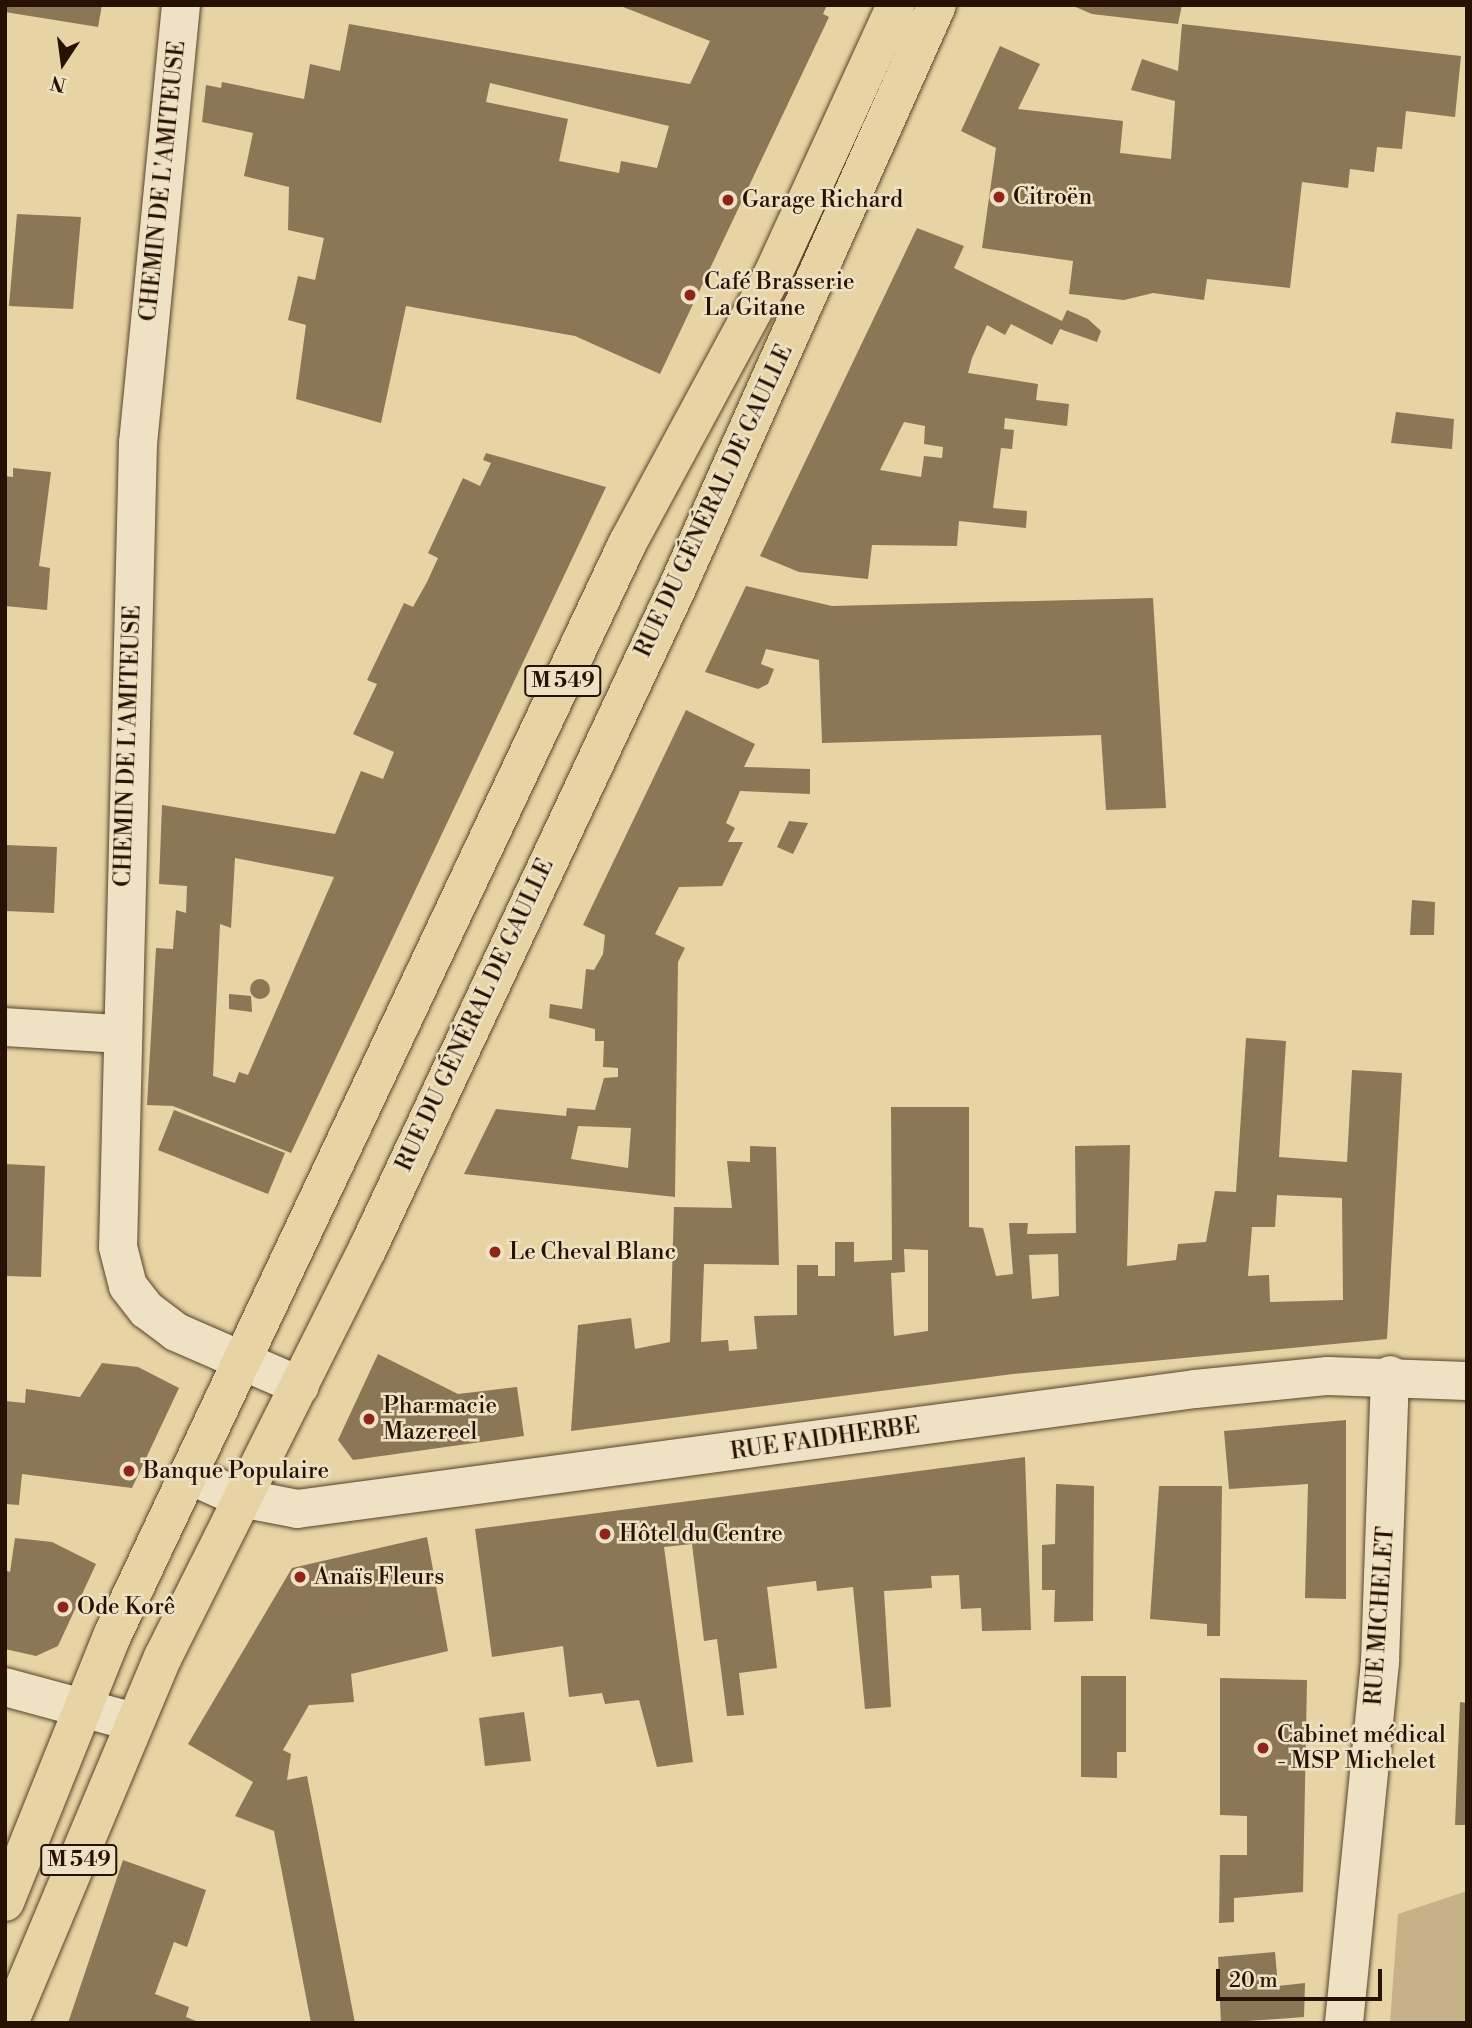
<!DOCTYPE html>
<meta charset="utf-8">
<style>
body{margin:0}
#map{position:relative;width:1472px;height:2028px;overflow:hidden;background:#e7d3a4;font-family:"Libre Bodoni",serif}
div>[style]{position:absolute}
.green>*{inset:0;background:#c7b288}
.building>*{inset:0;background:#8b7656}
.round{border-radius:50%}
.roads{filter:drop-shadow(0 0 2px #58422a) drop-shadow(0 0 2px #58422a)}
.minor>*{height:38px;margin:-19px;padding:0 19px;transform-origin:19px;border-radius:19px;background:#efe2c4}
.major>*{height:38px;margin:-19px;padding:0 19px;transform-origin:19px;border-radius:19px;background:#e7d3a4}
.dots>*{width:19px;height:19px;translate:-50% -50%;box-sizing:border-box;border:4px solid #efe2c4;border-radius:50%}
span{translate:-50% -50%;white-space:nowrap;text-align:center;line-height:1.15;-webkit-text-stroke:5px #efe2c4;paint-order:stroke}
.shield-label span{padding:2px 5px;background:#efe2c4;border:2px solid;border-radius:5px;-webkit-text-stroke-width:0}
.shield-label{font-size:21px;color:#281102;font-weight:700}
.street-label{font-size:23px;color:#281102}
.poi-label{font-size:23px;color:#281102}
.left{translate:0 -50%;text-align:left}
.frame{position:absolute;inset:0;border:7px solid #281102;pointer-events:none}
.north{position:absolute;left:28px;top:28px;width:70px;height:70px;-webkit-text-stroke:5px #efe2c4;paint-order:stroke;rotate:193deg;font-size:19px;font-weight:700;line-height:28px;text-align:center;color:#281102}
.north::after{content:'';display:block;margin:auto;width:24px;height:32px;background:#281102;clip-path:polygon(50% 0,100% 100%,50% 72%,0 100%)}
.scale{position:absolute;left:1216px;top:1969px;width:166px;height:32px;box-sizing:border-box;border:4px solid #281102;border-top:0;padding-left:9px;font-size:21px;line-height:24px;white-space:nowrap;color:#281102;-webkit-text-stroke:5px #efe2c4;paint-order:stroke}
</style>
<div id="map">
<div class="green">
<div style="clip-path:polygon(1467px 1891px,1467px 2023px,1390px 2023px,1398px 1914px)"></div>
</div>
<div class="building">
<div style="clip-path:polygon(5px 5px,102px 5px,98px 27px,5px 12px)"></div>
<div style="clip-path:polygon(evenodd,618px 5px,827px 5px,823px 14px,829px 17px,660px 374px,575px 336px,406px 306px,381px 423px,296px 399px,306px 325px,288px 320px,298px 276px,315px 280px,324px 238px,288px 230px,289px 187px,244px 176px,253px 133px,202px 122px,206px 85px,221px 88px,222px 82px,304px 99px,310px 64px,340px 71px,349px 24px,690px 84px,710px 41px,618px 5px,490px 83px,669px 126px,657px 168px,621px 161px,619px 173px,559px 161px,568px 119px,486px 102px,490px 83px)"></div>
<div style="clip-path:polygon(1071px 5px,1182px 5px,1178px 24px,1092px 14px)"></div>
<div style="clip-path:polygon(1182px 24px,1461px 56px,1455px 117px,1406px 111px,1402px 149px,1377px 147px,1374px 172px,1350px 169px,1348px 188px,1302px 182px,1290px 288px,1207px 279px,1204px 300px,1153px 293px,1124px 300px,1069px 294px,1073px 261px,982px 248px,996px 148px,961px 131px,1000px 46px,1040px 64px,1018px 109px,1123px 121px,1120px 153px,1171px 159px,1175px 101px,1131px 90px,1142px 59px,1178px 71px)"></div>
<div style="clip-path:polygon(17px 214px,81px 217px,73px 309px,9px 306px)"></div>
<div style="clip-path:polygon(evenodd,917px 228px,964px 246px,954px 268px,1062px 321px,1067px 310px,1088px 319px,1101px 331px,1097px 342px,1060px 329px,1052px 345px,1011px 324px,1005px 335px,987px 325px,972px 358px,968px 373px,1038px 384px,1036px 400px,1069px 404px,1067px 426px,1005px 418px,1004px 429px,1014px 430px,1012px 449px,1001px 448px,993px 508px,1027px 511px,1026px 528px,959px 521px,957px 546px,872px 545px,868px 579px,799px 572px,760px 556px,917px 228px,904px 422px,925px 426px,924px 444px,943px 447px,942px 458px,924px 456px,921px 477px,880px 470px,904px 422px)"></div>
<div style="clip-path:polygon(1396px 412px,1454px 419px,1452px 449px,1391px 443px)"></div>
<div style="clip-path:polygon(evenodd,486px 453px,606px 487px,291px 1153px,173px 1106px,147px 1105px,156px 948px,173px 949px,176px 910px,186px 913px,187px 886px,159px 884px,162px 805px,335px 834px,361px 771px,383px 779px,394px 752px,353px 734px,377px 684px,367px 680px,404px 603px,413px 607px,427px 582px,438px 558px,428px 553px,463px 478px,480px 486px,491px 463px,483px 460px,486px 453px,235px 858px,334px 877px,248px 1075px,239px 1072px,235px 1083px,213px 1076px,220px 924px,231px 928px,235px 858px)"></div>
<div style="clip-path:polygon(13px 468px,51px 472px,39px 566px,50px 568px,47px 610px,5px 606px,5px 476px,13px 477px)"></div>
<div style="clip-path:polygon(746px 586px,832px 606px,1153px 598px,1166px 808px,1106px 810px,1101px 735px,822px 743px,819px 660px,766px 649px,761px 664px,774px 669px,768px 684px,758px 689px,705px 672px)"></div>
<div style="clip-path:polygon(evenodd,686px 710px,755px 744px,744px 767px,810px 769px,810px 794px,740px 791px,726px 823px,735px 828px,728px 842px,743px 842px,722px 886px,679px 887px,655px 934px,685px 948px,678px 962px,675px 1197px,464px 1174px,496px 1109px,566px 1116px,567px 1108px,595px 1110px,604px 1078px,618px 1077px,618px 1068px,603px 1067px,604px 1041px,595px 1041px,595px 1029px,549px 1018px,550px 1004px,582px 1009px,586px 969px,594px 970px,603px 954px,605px 935px,583px 925px,686px 710px,578px 1126px,631px 1128px,628px 1168px,571px 1159px,578px 1126px)"></div>
<div style="clip-path:polygon(789px 821px,808px 823px,793px 854px,777px 847px)"></div>
<div style="clip-path:polygon(5px 845px,57px 847px,54px 913px,5px 911px)"></div>
<div style="clip-path:polygon(1412px 900px,1435px 902px,1434px 935px,1410px 935px)"></div>
<div class="round" style="left:250px;top:979px;width:20px;height:20px"></div>
<div style="clip-path:polygon(229px 994px,251px 996px,252px 1012px,229px 1009px)"></div>
<div style="clip-path:polygon(evenodd,1246px 1038px,1286px 1041px,1279px 1157px,1347px 1162px,1352px 1070px,1402px 1073px,1387px 1339px,1013px 1374px,571px 1431px,578px 1325px,631px 1318px,635px 1349px,670px 1342px,674px 1207px,732px 1208px,727px 1161px,750px 1162px,750px 1146px,776px 1147px,779px 1265px,704px 1264px,701px 1342px,728px 1340px,729px 1351px,757px 1349px,754px 1316px,797px 1315px,797px 1265px,818px 1265px,818px 1276px,835px 1276px,835px 1242px,854px 1242px,854px 1262px,892px 1260px,891px 1107px,969px 1107px,969px 1227px,983px 1228px,996px 1276px,1013px 1274px,1009px 1223px,1028px 1223px,1027px 1234px,1076px 1233px,1075px 1146px,1130px 1145px,1127px 1266px,1176px 1260px,1178px 1244px,1206px 1242px,1215px 1191px,1236px 1192px,1246px 1038px,1277px 1195px,1342px 1198px,1343px 1300px,1270px 1302px,1269px 1275px,1248px 1276px,1252px 1227px,1275px 1227px,1277px 1195px,1246px 1038px,904px 1249px,928px 1250px,928px 1331px,894px 1336px,891px 1273px,905px 1272px,904px 1249px,1246px 1038px,1058px 1254px,1059px 1296px,1032px 1299px,1029px 1255px,1058px 1254px)"></div>
<div style="clip-path:polygon(174px 1110px,285px 1153px,268px 1194px,158px 1150px)"></div>
<div style="clip-path:polygon(5px 1164px,45px 1166px,41px 1277px,5px 1276px)"></div>
<div style="clip-path:polygon(378px 1354px,458px 1394px,517px 1387px,524px 1436px,353px 1460px,338px 1440px)"></div>
<div style="clip-path:polygon(102px 1363px,138px 1367px,179px 1388px,132px 1488px,22px 1474px,19px 1505px,5px 1504px,5px 1401px,25px 1403px,26px 1389px,80px 1397px)"></div>
<div style="clip-path:polygon(1346px 1420px,1346px 1599px,1305px 1598px,1308px 1484px,1229px 1489px,1224px 1431px)"></div>
<div style="clip-path:polygon(1025px 1457px,1031px 1630px,982px 1631px,981px 1608px,961px 1609px,959px 1575px,931px 1576px,932px 1588px,884px 1591px,891px 1707px,865px 1709px,853px 1587px,817px 1591px,816px 1581px,767px 1587px,777px 1668px,739px 1673px,744px 1715px,727px 1716px,717px 1639px,704px 1641px,692px 1544px,664px 1547px,693px 1762px,657px 1767px,639px 1700px,605px 1704px,602px 1693px,569px 1697px,563px 1646px,492px 1657px,475px 1529px)"></div>
<div style="clip-path:polygon(1056px 1484px,1094px 1486px,1093px 1621px,1054px 1622px,1055px 1590px,1042px 1590px,1042px 1545px,1055px 1544px)"></div>
<div style="clip-path:polygon(1159px 1486px,1222px 1486px,1220px 1636px,1207px 1636px,1207px 1624px,1150px 1619px)"></div>
<div style="clip-path:polygon(427px 1537px,448px 1651px,351px 1674px,354px 1702px,309px 1705px,283px 1750px,291px 1754px,287px 1780px,307px 1776px,355px 2023px,311px 2023px,274px 1831px,235px 1816px,253px 1782px,188px 1744px,292px 1568px)"></div>
<div style="clip-path:polygon(15px 1538px,52px 1542px,96px 1564px,58px 1646px,36px 1656px,5px 1649px,5px 1570px,10px 1572px)"></div>
<div style="clip-path:polygon(1081px 1676px,1126px 1676px,1126px 1752px,1117px 1752px,1117px 1778px,1081px 1777px)"></div>
<div style="clip-path:polygon(1220px 1678px,1307px 1680px,1303px 1892px,1234px 1898px,1234px 1922px,1219px 1923px,1220px 1855px,1247px 1855px,1247px 1816px,1220px 1815px)"></div>
<div style="clip-path:polygon(1460px 1702px,1467px 1703px,1467px 1825px,1455px 1825px)"></div>
<div style="clip-path:polygon(524px 1712px,531px 1761px,485px 1766px,479px 1718px)"></div>
<div style="clip-path:polygon(123px 1860px,206px 1890px,187px 1947px,174px 1942px,155px 1994px,189px 2007px,186px 2017px,201px 2023px,68px 2023px)"></div>
<div style="clip-path:polygon(1275px 1952px,1278px 1986px,1305px 1983px,1304px 2017px,1221px 2023px,1218px 1957px)"></div>
</div>
<div class="roads">
<div class="minor">
<div style="left:181px;top:5px;width:440px;rotate:95.6deg"></div>
<div style="left:138px;top:443px;width:804px;rotate:91.42deg"></div>
<div style="left:118px;top:1247px;width:40px;rotate:75.6deg"></div>
<div style="left:128px;top:1286px;width:31px;rotate:52deg"></div>
<div style="left:147px;top:1310px;width:36px;rotate:37deg"></div>
<div style="left:176px;top:1332px;width:135px;rotate:23.5deg"></div>
<div style="left:5px;top:1027px;width:114px;rotate:3.5deg"></div>
<div style="left:189px;top:1475px;width:57px;rotate:23.9deg"></div>
<div style="left:241px;top:1498px;width:57px;rotate:11.1deg"></div>
<div style="left:297px;top:1509px;width:906px;rotate:-7.61deg"></div>
<div style="left:1195px;top:1389px;width:134px;rotate:-5.6deg"></div>
<div style="left:1328px;top:1376px;width:139px;rotate:2.1deg"></div>
<div style="left:5px;top:1687px;width:134px;rotate:15.2deg"></div>
<div style="left:1344px;top:2023px;width:363px;rotate:-84.3deg"></div>
<div style="left:1380px;top:1662px;width:287px;rotate:-88deg"></div>
</div>
<div class="major">
<div style="left:5px;top:1902px;width:289px;rotate:-68.1deg"></div>
<div style="left:113px;top:1634px;width:1205px;rotate:-64.75deg"></div>
<div style="left:627px;top:544px;width:305px;rotate:-61.6deg"></div>
<div style="left:772px;top:276px;width:298px;rotate:-65.4deg"></div>
<div style="left:9px;top:2023px;width:397px;rotate:-67.2deg"></div>
<div style="left:163px;top:1657px;width:455px;rotate:-63.4deg"></div>
<div style="left:367px;top:1250px;width:733px;rotate:-64.9deg"></div>
<div style="left:678px;top:586px;width:636px;rotate:-65.97deg"></div>
</div>
</div>
<div class="dots">
<div style="left:999px;top:197px;background:#8f2418"></div>
<div style="left:728px;top:200px;background:#8f2418"></div>
<div style="left:690px;top:295px;background:#8f2418"></div>
<div style="left:495px;top:1252px;background:#8f2418"></div>
<div style="left:369px;top:1419px;background:#8f2418"></div>
<div style="left:129px;top:1471px;background:#8f2418"></div>
<div style="left:605px;top:1534px;background:#8f2418"></div>
<div style="left:300px;top:1577px;background:#8f2418"></div>
<div style="left:63px;top:1607px;background:#8f2418"></div>
<div style="left:1263px;top:1748px;background:#8f2418"></div>
</div>
<div class="shield-label">
<span style="left:563px;top:681px">M 549</span>
<span style="left:79px;top:1860px">M 549</span>
</div>
<div class="street-label">
<span style="left:163px;top:181px;rotate:-84deg">CHEMIN DE L'AMITEUSE</span>
<span style="left:714px;top:501px;rotate:-65deg">RUE DU GÉNÉRAL DE GAULLE</span>
<span style="left:128px;top:746px;rotate:-88deg">CHEMIN DE L'AMITEUSE</span>
<span style="left:475px;top:1015px;rotate:-65deg">RUE DU GÉNÉRAL DE GAULLE</span>
<span style="left:825px;top:1439px;rotate:-8deg">RUE FAIDHERBE</span>
<span style="left:1380px;top:1616px;rotate:-86deg">RUE MICHELET</span>
</div>
<div class="poi-label">
<span class="left" style="left:1013px;top:197px">Citroën</span>
<span class="left" style="left:742px;top:200px">Garage Richard</span>
<span class="left" style="left:704px;top:295px">Café Brasserie<br>La Gitane</span>
<span class="left" style="left:509px;top:1252px">Le Cheval Blanc</span>
<span class="left" style="left:383px;top:1419px">Pharmacie<br>Mazereel</span>
<span class="left" style="left:143px;top:1471px">Banque Populaire</span>
<span class="left" style="left:619px;top:1534px">Hôtel du Centre</span>
<span class="left" style="left:314px;top:1577px">Anaïs Fleurs</span>
<span class="left" style="left:77px;top:1607px">Ode Korê</span>
<span class="left" style="left:1277px;top:1748px">Cabinet médical<br>- MSP Michelet</span>
</div>
<div class="frame"></div>
<div class="north">N</div>
<div class="scale">20 m</div>
</div>
